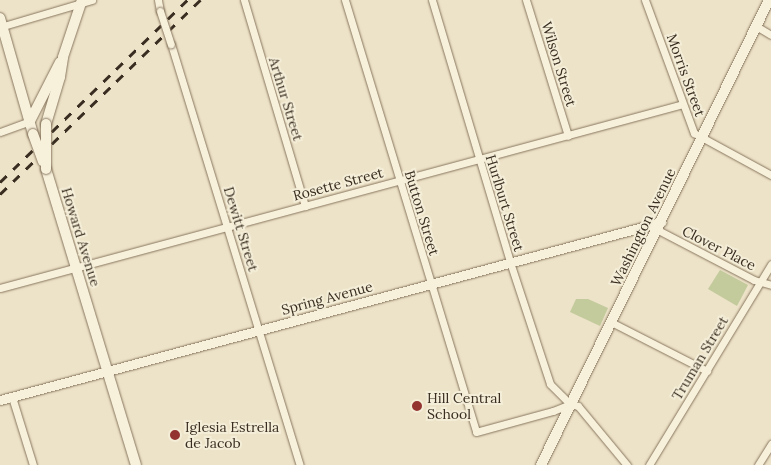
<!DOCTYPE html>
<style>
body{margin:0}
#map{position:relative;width:771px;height:465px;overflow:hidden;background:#ede3c8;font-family:Lora,serif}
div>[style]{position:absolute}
.green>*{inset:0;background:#c3ca9c}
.roads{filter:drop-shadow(0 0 1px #88765e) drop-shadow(0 0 1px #88765e)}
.minor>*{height:7px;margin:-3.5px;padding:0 3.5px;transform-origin:3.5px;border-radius:3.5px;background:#f7f0db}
.tertiary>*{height:9px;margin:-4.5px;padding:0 4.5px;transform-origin:4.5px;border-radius:4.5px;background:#f7f0db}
.secondary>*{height:10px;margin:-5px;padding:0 5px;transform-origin:5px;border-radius:5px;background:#f7f0db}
.rail>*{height:2.5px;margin-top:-1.25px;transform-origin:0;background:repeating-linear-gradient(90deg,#392d21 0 9px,transparent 0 18px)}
.bridges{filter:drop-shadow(0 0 1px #88765e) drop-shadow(0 0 1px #88765e)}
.minor-bridge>*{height:7px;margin:-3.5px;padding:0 3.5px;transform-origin:3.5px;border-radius:3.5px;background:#f7f0db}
.secondary-bridge>*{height:10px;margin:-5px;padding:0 5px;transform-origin:5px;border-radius:5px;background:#f7f0db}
.dots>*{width:14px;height:14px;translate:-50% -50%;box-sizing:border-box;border:2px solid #f4edd7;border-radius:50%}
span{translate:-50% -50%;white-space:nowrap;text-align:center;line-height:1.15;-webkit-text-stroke:4px #f4edd7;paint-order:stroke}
.street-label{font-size:14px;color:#392d21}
.poi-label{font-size:14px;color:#392d21}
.left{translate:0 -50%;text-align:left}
</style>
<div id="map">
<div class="green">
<div style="clip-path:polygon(720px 270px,748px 285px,737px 306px,708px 289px)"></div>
<div style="clip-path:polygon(576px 299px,588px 299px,608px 308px,600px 326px,570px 312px)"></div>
</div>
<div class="roads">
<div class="minor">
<div style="left:158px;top:0;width:11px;rotate:80deg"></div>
<div style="left:244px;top:0;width:215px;rotate:73.5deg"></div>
<div style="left:345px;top:0;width:451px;rotate:73.1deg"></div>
<div style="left:476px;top:432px;width:80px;rotate:-15.3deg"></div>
<div style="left:553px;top:411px;width:18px;rotate:-22deg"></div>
<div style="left:432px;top:0;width:273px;rotate:73.4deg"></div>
<div style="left:510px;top:262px;width:128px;rotate:71.8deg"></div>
<div style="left:550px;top:384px;width:28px;rotate:45deg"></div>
<div style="left:570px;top:404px;width:8px;rotate:14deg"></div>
<div style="left:578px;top:406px;width:77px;rotate:50.3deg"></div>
<div style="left:526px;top:0;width:142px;rotate:72.8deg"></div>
<div style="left:645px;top:0;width:142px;rotate:69.8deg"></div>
<div style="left:694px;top:133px;width:88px;rotate:28.6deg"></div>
<div style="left:756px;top:26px;width:17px;rotate:31deg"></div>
<div style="left:0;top:27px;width:96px;rotate:-16.4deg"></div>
<div style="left:171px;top:44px;width:440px;rotate:73deg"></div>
<div style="left:0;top:132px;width:32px;rotate:-20deg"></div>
<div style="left:658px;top:230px;width:108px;rotate:27.5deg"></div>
<div style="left:754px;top:280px;width:18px;rotate:16deg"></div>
<div style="left:0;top:288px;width:707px;rotate:-15.08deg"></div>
<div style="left:611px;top:322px;width:108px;rotate:27deg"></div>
<div style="left:12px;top:397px;width:71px;rotate:72.8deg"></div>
<div style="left:649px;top:465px;width:235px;rotate:-58.7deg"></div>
<div style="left:758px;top:465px;width:25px;rotate:-58deg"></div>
</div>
<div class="tertiary">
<div style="left:0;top:400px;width:685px;rotate:-15.07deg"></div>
</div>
<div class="secondary">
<div style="left:0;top:18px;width:121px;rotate:74.1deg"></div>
<div style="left:30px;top:121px;width:66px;rotate:-63deg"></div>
<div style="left:46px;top:124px;width:49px;rotate:-73.4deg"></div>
<div style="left:60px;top:77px;width:20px;rotate:-81deg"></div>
<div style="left:63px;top:57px;width:60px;rotate:-71.6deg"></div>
<div style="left:46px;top:169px;width:309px;rotate:73.1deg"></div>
<div style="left:541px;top:465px;width:518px;rotate:-63.88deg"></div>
</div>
</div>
<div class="rail">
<div style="left:0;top:182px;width:261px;rotate:-44.2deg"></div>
<div style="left:0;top:194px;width:279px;rotate:-44.1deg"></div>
</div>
<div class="bridges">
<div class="minor-bridge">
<div style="left:160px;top:11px;width:35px;rotate:72deg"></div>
</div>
<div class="secondary-bridge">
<div style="left:33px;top:134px;width:29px;rotate:70deg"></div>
<div style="left:46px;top:169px;width:45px;rotate:-90deg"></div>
</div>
</div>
<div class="dots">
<div style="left:417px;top:406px;background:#943431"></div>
<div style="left:175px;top:435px;background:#943431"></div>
</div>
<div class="street-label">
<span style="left:559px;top:64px;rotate:73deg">Wilson Street</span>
<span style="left:686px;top:75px;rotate:70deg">Morris Street</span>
<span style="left:286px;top:99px;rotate:73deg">Arthur Street</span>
<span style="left:338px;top:184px;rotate:-15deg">Rosette Street</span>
<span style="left:505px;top:203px;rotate:73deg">Hurlburt Street</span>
<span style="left:422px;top:213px;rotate:73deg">Button Street</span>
<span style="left:643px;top:227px;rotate:-64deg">Washington Avenue</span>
<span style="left:241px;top:229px;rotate:73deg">Dewitt Street</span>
<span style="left:81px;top:237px;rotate:73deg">Howard Avenue</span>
<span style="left:719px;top:248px;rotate:27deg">Clover Place</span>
<span style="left:327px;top:298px;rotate:-15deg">Spring Avenue</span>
<span style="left:700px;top:358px;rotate:-59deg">Truman Street</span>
</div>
<div class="poi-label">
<span class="left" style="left:427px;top:406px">Hill Central<br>School</span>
<span class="left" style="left:185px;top:435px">Iglesia Estrella<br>de Jacob</span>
</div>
</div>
